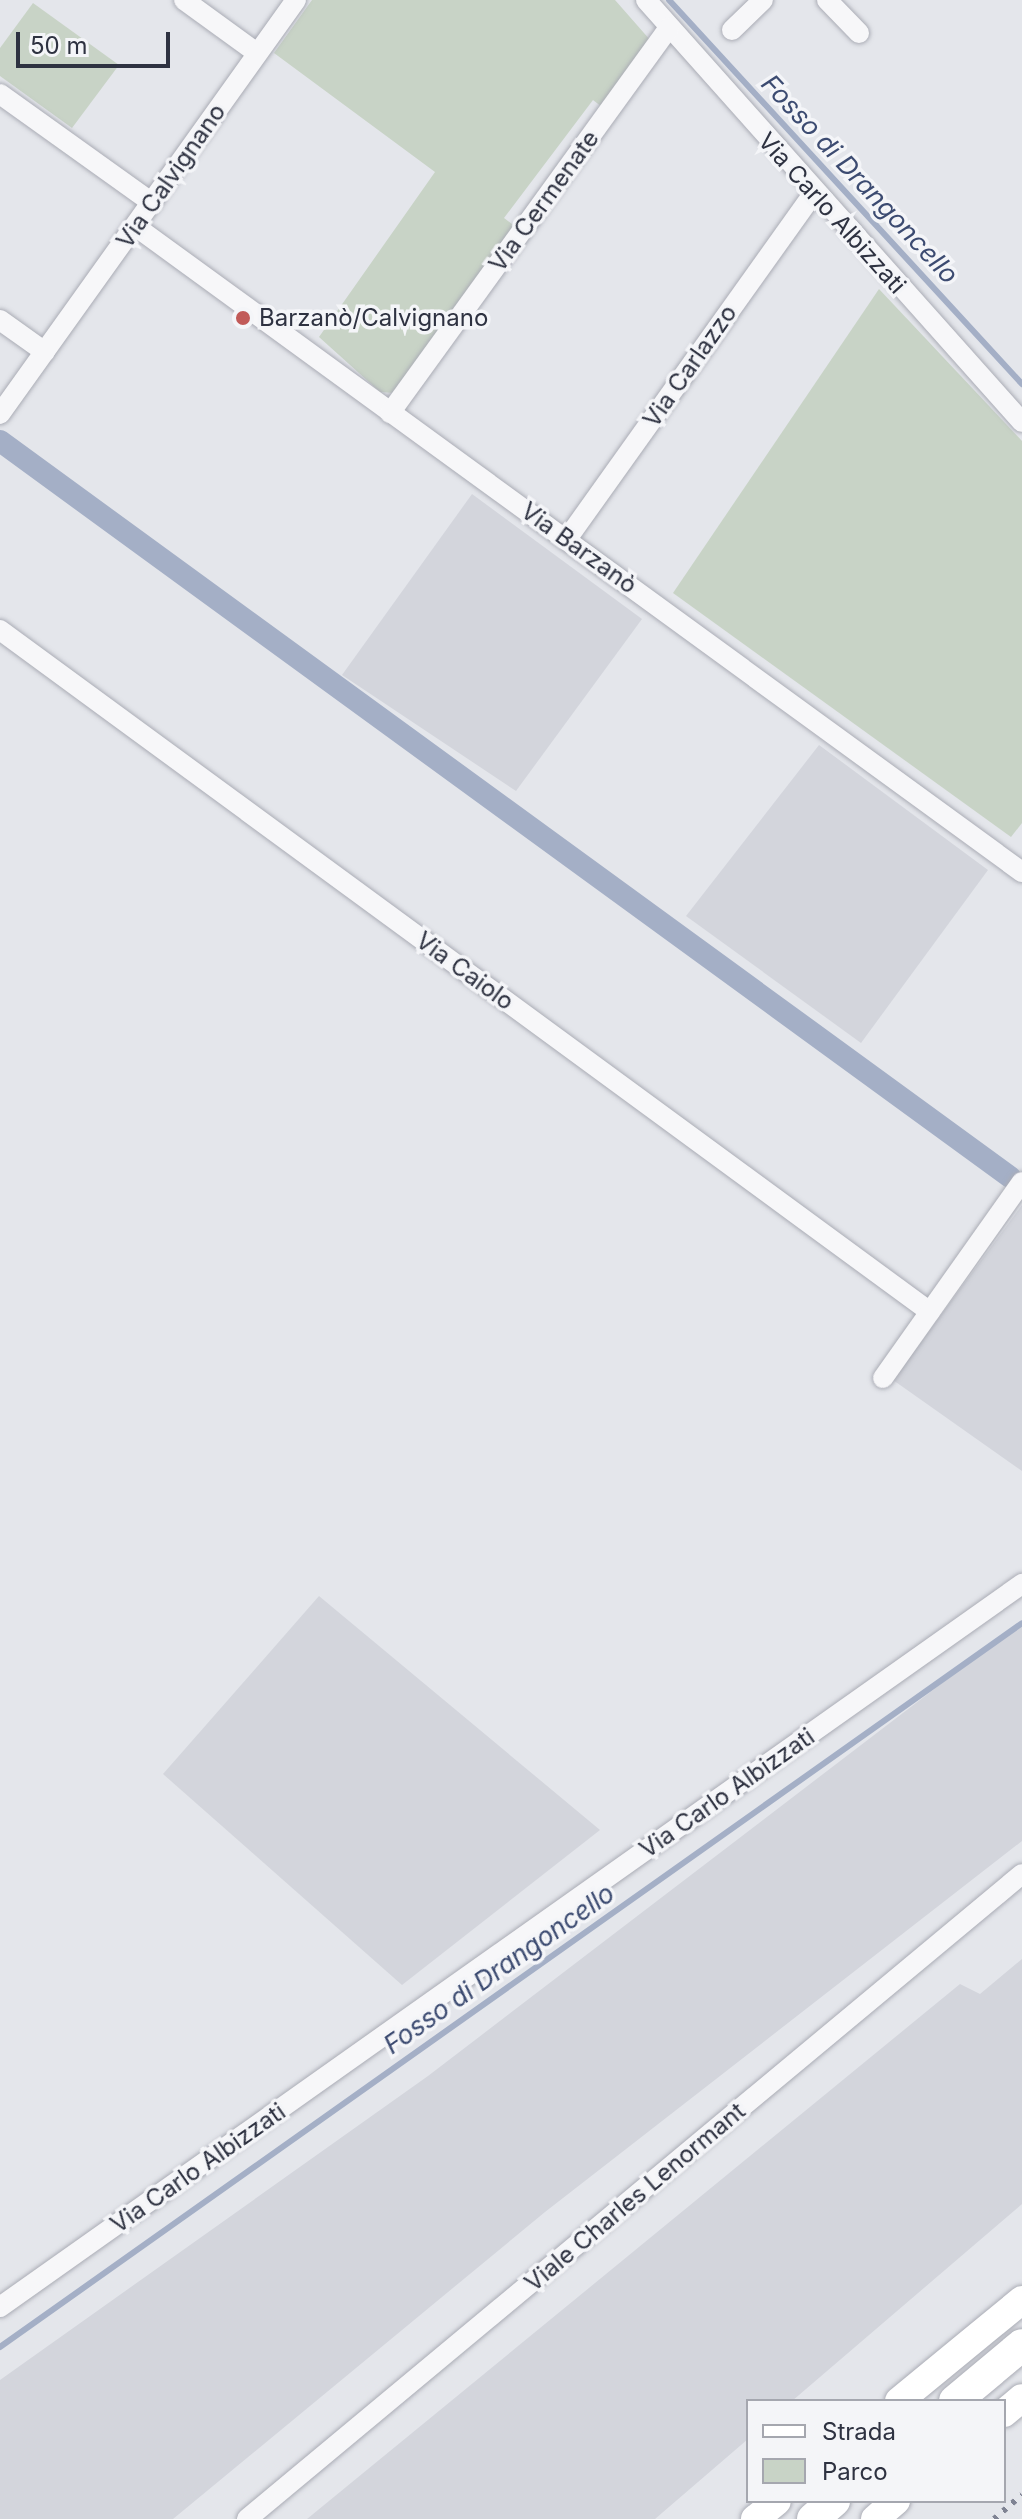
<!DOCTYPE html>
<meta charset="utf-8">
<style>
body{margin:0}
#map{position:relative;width:1022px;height:2519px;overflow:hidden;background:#e4e6eb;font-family:Inter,sans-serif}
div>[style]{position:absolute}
.built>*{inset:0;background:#d3d5dc}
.green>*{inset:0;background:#c8d3c6}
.stream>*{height:6px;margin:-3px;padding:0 3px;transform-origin:3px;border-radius:3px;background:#a4afc6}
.canal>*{height:22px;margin:-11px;padding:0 11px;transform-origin:11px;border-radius:11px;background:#a4afc6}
.roads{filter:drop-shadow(0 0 2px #aaacb5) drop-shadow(0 0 2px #aaacb5)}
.street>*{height:20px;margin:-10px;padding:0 10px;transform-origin:10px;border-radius:10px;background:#f7f7f9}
.secondary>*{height:28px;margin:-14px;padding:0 14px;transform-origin:14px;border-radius:14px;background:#fff}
.primary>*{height:32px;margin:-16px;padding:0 16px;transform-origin:16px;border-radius:16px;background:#fff}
.rail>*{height:6px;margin-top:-3px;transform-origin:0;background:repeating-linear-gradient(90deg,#7f8393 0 4px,transparent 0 12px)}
.dots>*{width:22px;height:22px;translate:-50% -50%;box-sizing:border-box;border:4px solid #f4f5f8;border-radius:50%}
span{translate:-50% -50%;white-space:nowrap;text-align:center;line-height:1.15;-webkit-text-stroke:7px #f4f5f8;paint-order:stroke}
.street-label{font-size:24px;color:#2e3241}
.poi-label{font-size:24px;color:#2e3241}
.left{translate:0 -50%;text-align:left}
.water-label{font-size:26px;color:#3c4b71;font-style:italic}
.legend{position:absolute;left:746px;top:2399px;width:260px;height:104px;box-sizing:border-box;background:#f4f5f8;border:2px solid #a5a7af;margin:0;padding:10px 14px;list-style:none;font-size:24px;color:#2e3241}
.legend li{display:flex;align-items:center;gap:16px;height:40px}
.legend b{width:40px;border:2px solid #a5a7af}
.scale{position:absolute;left:16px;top:32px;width:154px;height:36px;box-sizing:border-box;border:4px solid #2e3241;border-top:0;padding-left:10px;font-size:24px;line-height:28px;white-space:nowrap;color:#2e3241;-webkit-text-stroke:6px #f4f5f8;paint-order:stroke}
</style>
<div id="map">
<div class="built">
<div style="clip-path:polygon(472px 494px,642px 619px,516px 791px,342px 675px)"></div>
<div style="clip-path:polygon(819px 745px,988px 870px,861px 1043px,686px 916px)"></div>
<div style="clip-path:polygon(1022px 1205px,1022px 1471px,893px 1380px)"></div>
<div style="clip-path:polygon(319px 1596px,600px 1830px,402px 1985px,163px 1774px)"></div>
<div style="clip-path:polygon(1022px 1622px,1022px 1841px,545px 2212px,173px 2519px,0 2519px,0 2380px,428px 2076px)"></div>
<div style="clip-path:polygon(1022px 1959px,1022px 2204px,792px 2401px,748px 2401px,748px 2439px,655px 2519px,307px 2519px,960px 1984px,980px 1994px)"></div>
</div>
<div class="green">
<div style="clip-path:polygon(312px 0,615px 0,651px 41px,602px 107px,593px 100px,504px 218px,516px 227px,395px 393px,380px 392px,319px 337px,435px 172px,274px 53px)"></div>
<div style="clip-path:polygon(33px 3px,119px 65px,72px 128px,0 76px,0 48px)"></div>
<div style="clip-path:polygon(879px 289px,1022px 441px,1022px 823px,1011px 837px,673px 593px)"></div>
</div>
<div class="stream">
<div style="left:669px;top:0;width:522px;rotate:47.41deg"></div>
<div style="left:0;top:2347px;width:1252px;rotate:-35.31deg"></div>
</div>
<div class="canal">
<div style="left:0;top:441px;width:1250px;rotate:36.08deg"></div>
</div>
<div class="roads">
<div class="street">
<div style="left:184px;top:0;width:90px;rotate:36deg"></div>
<div style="left:646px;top:0;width:565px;rotate:48.3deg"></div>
<div style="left:827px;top:0;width:46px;rotate:45.9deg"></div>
<div style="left:732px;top:30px;width:43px;rotate:-44.1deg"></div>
<div style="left:0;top:94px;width:187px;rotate:35.6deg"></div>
<div style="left:135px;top:226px;width:1097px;rotate:36.07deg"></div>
<div style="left:0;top:320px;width:55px;rotate:35.4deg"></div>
<div style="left:390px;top:413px;width:476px;rotate:-54.1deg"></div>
<div style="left:0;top:414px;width:509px;rotate:-54.44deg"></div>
<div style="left:567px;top:539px;width:424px;rotate:-54.5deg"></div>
<div style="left:0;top:630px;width:1153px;rotate:36.25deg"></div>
<div style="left:883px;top:1378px;width:240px;rotate:-54.7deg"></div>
<div style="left:0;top:2307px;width:1252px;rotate:-35.28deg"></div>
<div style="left:247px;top:2519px;width:1008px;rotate:-39.77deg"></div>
</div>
<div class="secondary">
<div style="left:899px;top:2401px;width:159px;rotate:-39.4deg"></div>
<div style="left:1004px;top:2413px;width:23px;rotate:-40deg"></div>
<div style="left:755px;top:2519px;width:28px;rotate:-39deg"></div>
<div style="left:875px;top:2519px;width:28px;rotate:-41deg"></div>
</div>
<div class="primary">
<div style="left:955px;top:2401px;width:87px;rotate:-39.9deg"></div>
<div style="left:813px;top:2519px;width:28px;rotate:-41deg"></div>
</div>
</div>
<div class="rail">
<div style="left:994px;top:2519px;width:37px;rotate:-41deg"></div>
</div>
<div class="dots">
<div style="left:243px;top:318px;background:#c15a58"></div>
</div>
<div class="street-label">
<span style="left:171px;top:176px;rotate:-55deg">Via Calvignano</span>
<span style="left:544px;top:201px;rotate:-54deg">Via Cermenate</span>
<span style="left:832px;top:213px;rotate:48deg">Via Carlo Albizzati</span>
<span style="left:690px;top:366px;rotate:-55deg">Via Carlazzo</span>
<span style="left:579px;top:548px;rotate:36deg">Via Barzanò</span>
<span style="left:465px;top:971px;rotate:36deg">Via Caiolo</span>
<span style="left:727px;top:1793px;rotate:-35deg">Via Carlo Albizzati</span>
<span style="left:198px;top:2168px;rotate:-35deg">Via Carlo Albizzati</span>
<span style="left:635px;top:2197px;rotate:-40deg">Viale Charles Lenormant</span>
</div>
<div class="poi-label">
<span class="left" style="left:259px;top:318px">Barzanò/Calvignano</span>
</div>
<div class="water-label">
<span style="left:860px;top:179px;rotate:47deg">Fosso di Drangoncello</span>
<span style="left:499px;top:1969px;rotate:-35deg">Fosso di Drangoncello</span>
</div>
<ul class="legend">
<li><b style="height:10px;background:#fff"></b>Strada</li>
<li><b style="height:22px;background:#c8d3c6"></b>Parco</li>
</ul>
<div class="scale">50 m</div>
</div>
